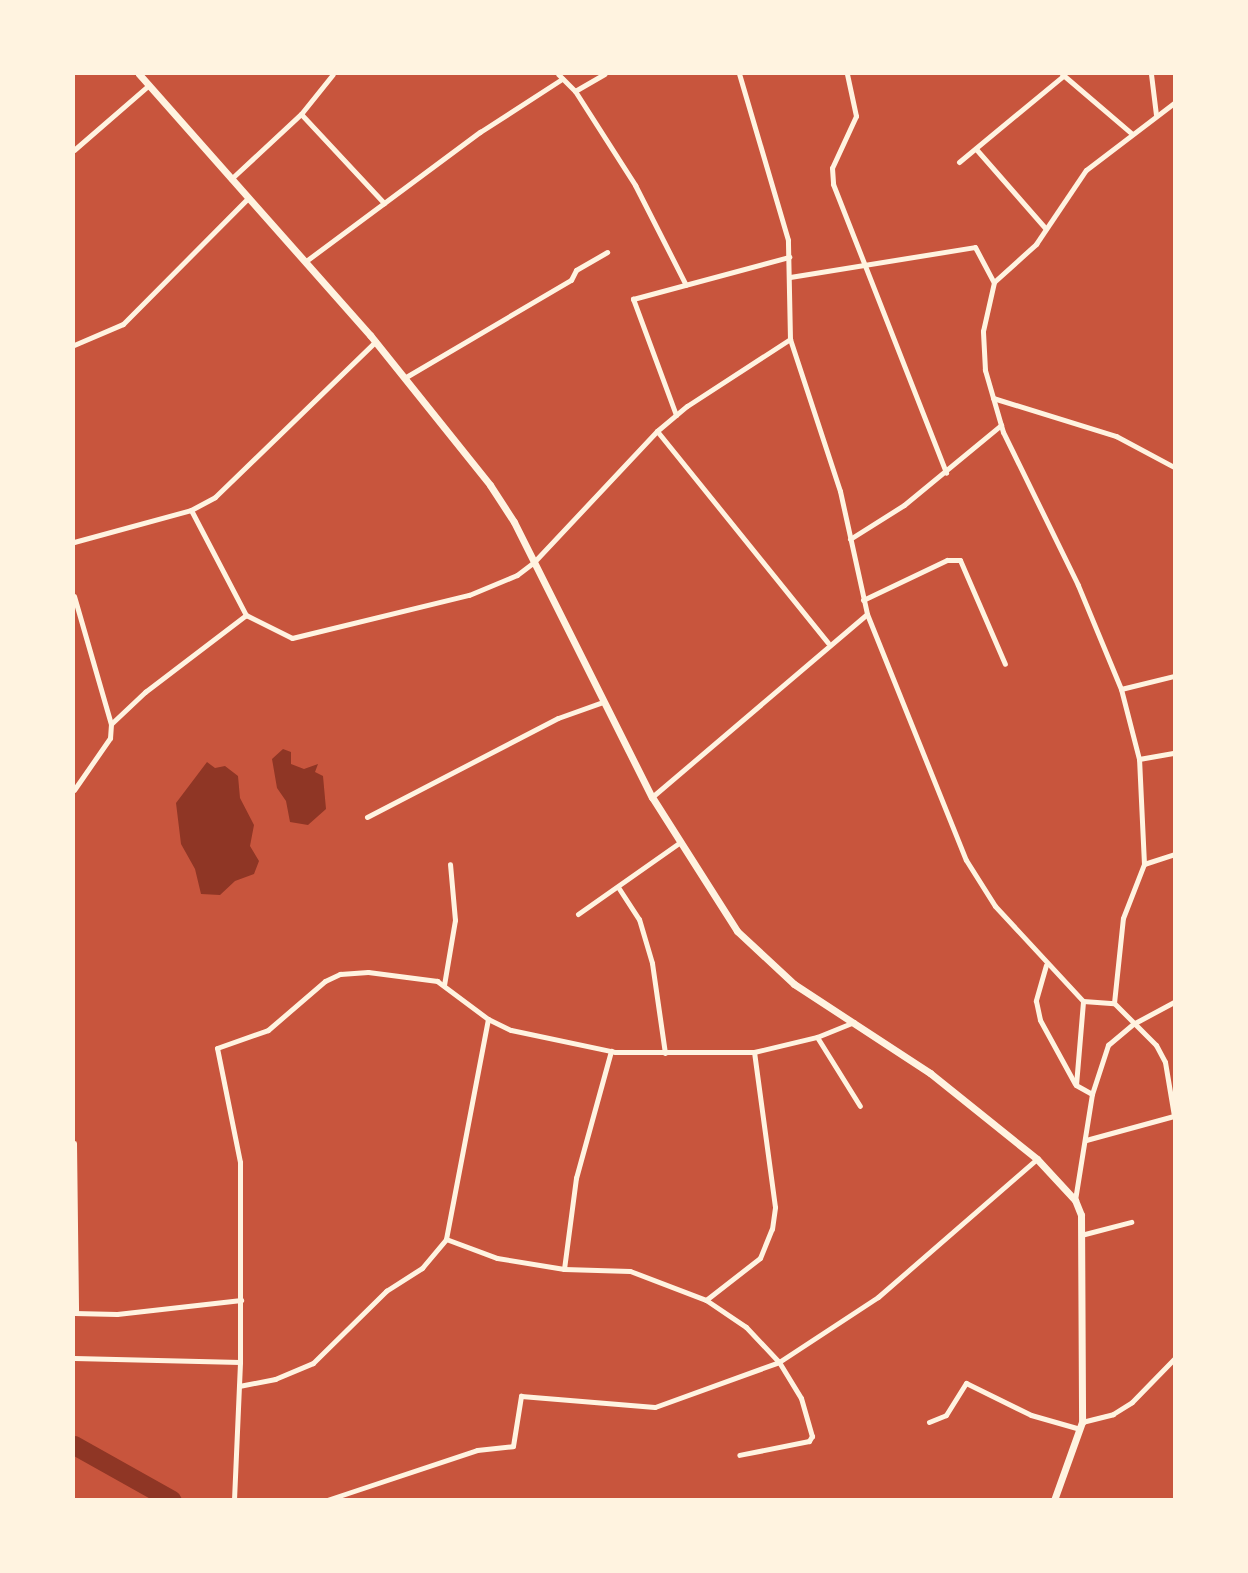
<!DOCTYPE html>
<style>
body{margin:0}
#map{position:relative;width:1248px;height:1573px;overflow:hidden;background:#c8553d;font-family:"Source Sans 3",sans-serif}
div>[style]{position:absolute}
.water>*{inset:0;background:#8f3625}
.river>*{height:19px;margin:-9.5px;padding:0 9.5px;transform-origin:9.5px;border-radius:9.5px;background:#8f3625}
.minor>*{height:5px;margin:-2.5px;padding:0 2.5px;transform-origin:2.5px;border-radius:2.5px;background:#fff3e0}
.tertiary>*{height:7px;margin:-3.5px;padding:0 3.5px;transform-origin:3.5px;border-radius:3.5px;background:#fff3e0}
span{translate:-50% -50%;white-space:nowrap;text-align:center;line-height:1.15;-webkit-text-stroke:5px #fff3e0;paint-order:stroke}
.frame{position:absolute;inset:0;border:75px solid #fff3e0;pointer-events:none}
</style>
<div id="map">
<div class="water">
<div style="clip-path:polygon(283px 749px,291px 752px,291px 764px,304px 769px,318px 764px,315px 772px,323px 776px,326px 809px,308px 825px,290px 822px,286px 801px,277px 788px,272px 759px)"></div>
<div style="clip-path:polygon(207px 762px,215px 768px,225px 766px,238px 776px,240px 798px,254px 825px,250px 846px,259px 861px,254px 874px,235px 881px,220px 895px,201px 894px,195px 869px,181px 844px,176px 803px)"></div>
</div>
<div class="river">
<div style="left:74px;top:1445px;width:112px;rotate:29.3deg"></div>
</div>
<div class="minor">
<div style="left:558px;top:74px;width:24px;rotate:45deg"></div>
<div style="left:575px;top:91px;width:112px;rotate:57.4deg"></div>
<div style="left:635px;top:185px;width:112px;rotate:63deg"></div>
<div style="left:847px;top:74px;width:43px;rotate:77.9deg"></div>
<div style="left:856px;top:116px;width:57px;rotate:114.8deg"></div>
<div style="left:832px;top:168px;width:16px;rotate:86deg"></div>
<div style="left:833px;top:184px;width:310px;rotate:68.6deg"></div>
<div style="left:1062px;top:74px;width:91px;rotate:40.5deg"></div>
<div style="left:1151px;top:74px;width:41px;rotate:83deg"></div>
<div style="left:575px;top:91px;width:34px;rotate:-30deg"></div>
<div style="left:301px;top:114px;width:122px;rotate:47deg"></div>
<div style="left:976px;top:149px;width:106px;rotate:48.8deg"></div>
<div style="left:74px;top:150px;width:99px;rotate:-40.9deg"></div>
<div style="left:959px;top:162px;width:136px;rotate:-39.6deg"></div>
<div style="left:231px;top:179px;width:96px;rotate:-42.9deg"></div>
<div style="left:301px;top:114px;width:51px;rotate:-51.3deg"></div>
<div style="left:306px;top:261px;width:217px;rotate:-36.6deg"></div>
<div style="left:480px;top:132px;width:98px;rotate:-32.9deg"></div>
<div style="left:790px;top:277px;width:187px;rotate:-9.2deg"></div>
<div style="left:975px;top:247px;width:40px;rotate:62deg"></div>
<div style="left:790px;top:339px;width:160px;rotate:71.8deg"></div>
<div style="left:840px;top:491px;width:126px;rotate:77.6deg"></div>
<div style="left:867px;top:614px;width:265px;rotate:68.1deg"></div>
<div style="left:966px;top:860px;width:54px;rotate:57.8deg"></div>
<div style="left:995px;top:906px;width:129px;rotate:47.2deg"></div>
<div style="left:1083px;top:1001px;width:31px;rotate:4deg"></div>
<div style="left:1114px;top:1003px;width:59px;rotate:45deg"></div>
<div style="left:1156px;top:1045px;width:19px;rotate:62deg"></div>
<div style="left:1165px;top:1062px;width:55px;rotate:80.5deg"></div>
<div style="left:74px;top:345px;width:53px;rotate:-23.2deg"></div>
<div style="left:123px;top:324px;width:176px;rotate:-45.2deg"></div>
<div style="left:406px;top:377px;width:191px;rotate:-30.5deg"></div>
<div style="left:571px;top:280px;width:11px;rotate:-63deg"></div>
<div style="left:576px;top:270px;width:36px;rotate:-30deg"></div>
<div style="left:993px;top:398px;width:129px;rotate:17.2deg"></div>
<div style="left:1116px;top:436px;width:66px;rotate:28.1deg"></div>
<div style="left:676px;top:415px;width:124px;rotate:-110.3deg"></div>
<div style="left:633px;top:299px;width:162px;rotate:-15.1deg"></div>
<div style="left:657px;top:431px;width:272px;rotate:51.1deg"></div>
<div style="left:191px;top:510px;width:119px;rotate:62.4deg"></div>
<div style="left:246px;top:615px;width:51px;rotate:26.6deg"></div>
<div style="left:292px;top:638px;width:182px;rotate:-13.7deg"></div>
<div style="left:469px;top:595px;width:52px;rotate:-22.6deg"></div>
<div style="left:517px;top:575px;width:21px;rotate:-37deg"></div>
<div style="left:534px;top:562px;width:180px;rotate:-46.8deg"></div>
<div style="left:657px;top:431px;width:39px;rotate:-40deg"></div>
<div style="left:687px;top:406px;width:123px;rotate:-33deg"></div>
<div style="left:790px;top:339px;width:99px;rotate:-91.2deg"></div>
<div style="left:788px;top:240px;width:173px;rotate:-106.4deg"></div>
<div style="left:850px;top:539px;width:64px;rotate:-32.2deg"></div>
<div style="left:904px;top:505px;width:126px;rotate:-39.5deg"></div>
<div style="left:74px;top:542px;width:121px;rotate:-15.3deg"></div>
<div style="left:191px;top:510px;width:27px;rotate:-28deg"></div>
<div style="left:215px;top:497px;width:224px;rotate:-44.1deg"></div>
<div style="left:74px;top:596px;width:133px;rotate:73.9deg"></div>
<div style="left:111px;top:724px;width:14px;rotate:94deg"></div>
<div style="left:110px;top:738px;width:63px;rotate:124.7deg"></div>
<div style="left:863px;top:600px;width:93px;rotate:-25.5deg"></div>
<div style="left:947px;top:560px;width:13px"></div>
<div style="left:960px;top:560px;width:113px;rotate:66.6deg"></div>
<div style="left:1121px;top:689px;width:55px;rotate:-13.8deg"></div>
<div style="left:111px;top:724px;width:47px;rotate:-43.3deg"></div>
<div style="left:145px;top:692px;width:127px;rotate:-37.3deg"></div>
<div style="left:1139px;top:759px;width:36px;rotate:-10deg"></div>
<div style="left:652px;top:797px;width:282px;rotate:-40.4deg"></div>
<div style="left:367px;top:817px;width:215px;rotate:-27.4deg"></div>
<div style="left:558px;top:718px;width:48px;rotate:-19.6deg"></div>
<div style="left:1144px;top:864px;width:32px;rotate:-18deg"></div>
<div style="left:618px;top:887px;width:38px;rotate:57deg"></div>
<div style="left:639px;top:919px;width:46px;rotate:73.5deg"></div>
<div style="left:652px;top:963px;width:91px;rotate:81.8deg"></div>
<div style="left:578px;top:914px;width:123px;rotate:-35.1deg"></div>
<div style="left:1046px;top:965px;width:37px;rotate:106deg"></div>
<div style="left:1036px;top:1001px;width:19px;rotate:78deg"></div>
<div style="left:1040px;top:1020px;width:73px;rotate:61.3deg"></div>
<div style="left:444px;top:985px;width:66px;rotate:-80.4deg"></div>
<div style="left:455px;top:920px;width:56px;rotate:-95.1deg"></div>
<div style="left:1114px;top:1003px;width:85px;rotate:-84deg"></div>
<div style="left:1123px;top:918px;width:58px;rotate:-68.7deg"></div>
<div style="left:1144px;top:864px;width:105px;rotate:-92.7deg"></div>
<div style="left:1139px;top:759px;width:72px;rotate:-104.4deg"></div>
<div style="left:1121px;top:689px;width:113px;rotate:-112.5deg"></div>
<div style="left:1078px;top:585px;width:170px;rotate:-116.1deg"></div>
<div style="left:1003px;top:432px;width:65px;rotate:-106.2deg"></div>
<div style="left:985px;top:370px;width:39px;rotate:-93deg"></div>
<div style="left:983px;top:331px;width:50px;rotate:-77.3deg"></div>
<div style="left:994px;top:282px;width:57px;rotate:-42.1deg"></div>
<div style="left:1036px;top:244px;width:89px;rotate:-56deg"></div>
<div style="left:1086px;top:170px;width:111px;rotate:-37.3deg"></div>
<div style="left:817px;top:1037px;width:81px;rotate:58.1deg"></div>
<div style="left:1092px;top:1094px;width:52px;rotate:-71.9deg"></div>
<div style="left:1108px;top:1045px;width:33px;rotate:-40deg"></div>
<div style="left:1133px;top:1024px;width:47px;rotate:-28.2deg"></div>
<div style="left:1086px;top:1140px;width:91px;rotate:-15.3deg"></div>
<div style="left:74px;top:1143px;width:170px;rotate:89.3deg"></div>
<div style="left:1075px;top:1200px;width:107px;rotate:-80.9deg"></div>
<div style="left:1092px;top:1094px;width:18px;rotate:-151deg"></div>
<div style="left:1076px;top:1085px;width:84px;rotate:-85.2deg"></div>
<div style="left:1081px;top:1235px;width:52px;rotate:-14.6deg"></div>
<div style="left:446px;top:1239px;width:54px;rotate:20.4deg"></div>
<div style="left:497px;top:1258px;width:68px;rotate:9.3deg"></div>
<div style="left:564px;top:1269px;width:66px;rotate:1.7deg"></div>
<div style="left:630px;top:1271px;width:81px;rotate:20.9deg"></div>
<div style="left:706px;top:1300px;width:48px;rotate:34deg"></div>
<div style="left:746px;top:1327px;width:48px;rotate:46.7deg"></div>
<div style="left:779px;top:1362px;width:42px;rotate:58.6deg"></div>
<div style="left:801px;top:1398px;width:40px;rotate:74deg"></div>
<div style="left:812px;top:1436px;width:6px;rotate:121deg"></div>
<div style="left:809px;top:1441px;width:71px;rotate:168.7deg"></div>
<div style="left:564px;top:1269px;width:92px;rotate:-82.5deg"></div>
<div style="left:576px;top:1178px;width:132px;rotate:-74.6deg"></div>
<div style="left:706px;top:1300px;width:68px;rotate:-37.9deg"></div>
<div style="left:760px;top:1258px;width:31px;rotate:-68deg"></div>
<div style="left:772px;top:1229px;width:22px;rotate:-82deg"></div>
<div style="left:775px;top:1207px;width:156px;rotate:-97.7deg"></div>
<div style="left:74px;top:1313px;width:43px;rotate:1.3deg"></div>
<div style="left:117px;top:1314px;width:125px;rotate:-6.4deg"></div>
<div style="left:74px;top:1358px;width:166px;rotate:1.4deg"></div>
<div style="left:239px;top:1386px;width:37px;rotate:-11deg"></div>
<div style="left:275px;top:1379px;width:41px;rotate:-22.8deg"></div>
<div style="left:313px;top:1363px;width:103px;rotate:-44.6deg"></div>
<div style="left:386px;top:1291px;width:43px;rotate:-32.6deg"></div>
<div style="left:422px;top:1268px;width:38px;rotate:-50deg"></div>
<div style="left:446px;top:1239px;width:224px;rotate:-79.2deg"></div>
<div style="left:929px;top:1422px;width:18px;rotate:-22deg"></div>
<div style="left:946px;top:1415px;width:38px;rotate:-58deg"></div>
<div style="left:966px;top:1383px;width:72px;rotate:26.2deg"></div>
<div style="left:1031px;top:1415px;width:51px;rotate:15.9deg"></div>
<div style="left:1082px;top:1422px;width:32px;rotate:-14deg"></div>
<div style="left:1113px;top:1414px;width:22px;rotate:-32deg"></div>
<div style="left:1132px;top:1402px;width:60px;rotate:-45.7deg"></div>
<div style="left:234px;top:1500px;width:138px;rotate:-87.5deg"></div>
<div style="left:240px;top:1362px;width:200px;rotate:-90deg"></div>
<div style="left:240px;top:1162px;width:116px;rotate:-101.4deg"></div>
<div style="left:217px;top:1048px;width:54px;rotate:-19.4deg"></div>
<div style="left:268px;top:1030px;width:75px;rotate:-40.7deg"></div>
<div style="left:325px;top:981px;width:17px;rotate:-25deg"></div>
<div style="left:340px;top:974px;width:28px;rotate:-4deg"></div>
<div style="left:368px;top:972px;width:70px;rotate:7.4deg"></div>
<div style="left:437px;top:981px;width:64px;rotate:36.7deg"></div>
<div style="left:488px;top:1019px;width:25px;rotate:26deg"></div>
<div style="left:511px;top:1030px;width:106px;rotate:11.9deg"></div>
<div style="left:615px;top:1052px;width:139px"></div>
<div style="left:754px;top:1052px;width:65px;rotate:-13.4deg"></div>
<div style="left:817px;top:1037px;width:40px;rotate:-22deg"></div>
<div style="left:327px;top:1500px;width:158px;rotate:-18.4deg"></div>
<div style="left:477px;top:1450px;width:36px;rotate:-6deg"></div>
<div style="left:513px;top:1446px;width:51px;rotate:-80.9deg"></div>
<div style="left:521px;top:1396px;width:134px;rotate:4.7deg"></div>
<div style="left:655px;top:1407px;width:132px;rotate:-19.9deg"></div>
<div style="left:779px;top:1362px;width:118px;rotate:-33.3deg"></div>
<div style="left:878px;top:1297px;width:211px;rotate:-41deg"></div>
</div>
<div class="tertiary">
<div style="left:139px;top:74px;width:349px;rotate:48.5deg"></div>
<div style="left:370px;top:335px;width:192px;rotate:51.3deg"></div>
<div style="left:490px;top:485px;width:44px;rotate:57deg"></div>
<div style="left:514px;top:522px;width:308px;rotate:63.4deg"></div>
<div style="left:652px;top:797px;width:159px;rotate:57.6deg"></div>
<div style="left:737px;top:931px;width:78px;rotate:42.9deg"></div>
<div style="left:794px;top:984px;width:163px;rotate:33.2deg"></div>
<div style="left:930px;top:1073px;width:137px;rotate:38.8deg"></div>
<div style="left:1037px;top:1159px;width:56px;rotate:47.2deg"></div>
<div style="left:1075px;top:1200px;width:16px;rotate:68deg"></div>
<div style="left:1081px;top:1215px;width:207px;rotate:89.7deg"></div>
<div style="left:1082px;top:1422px;width:83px;rotate:109.7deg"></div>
</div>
<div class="frame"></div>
</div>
